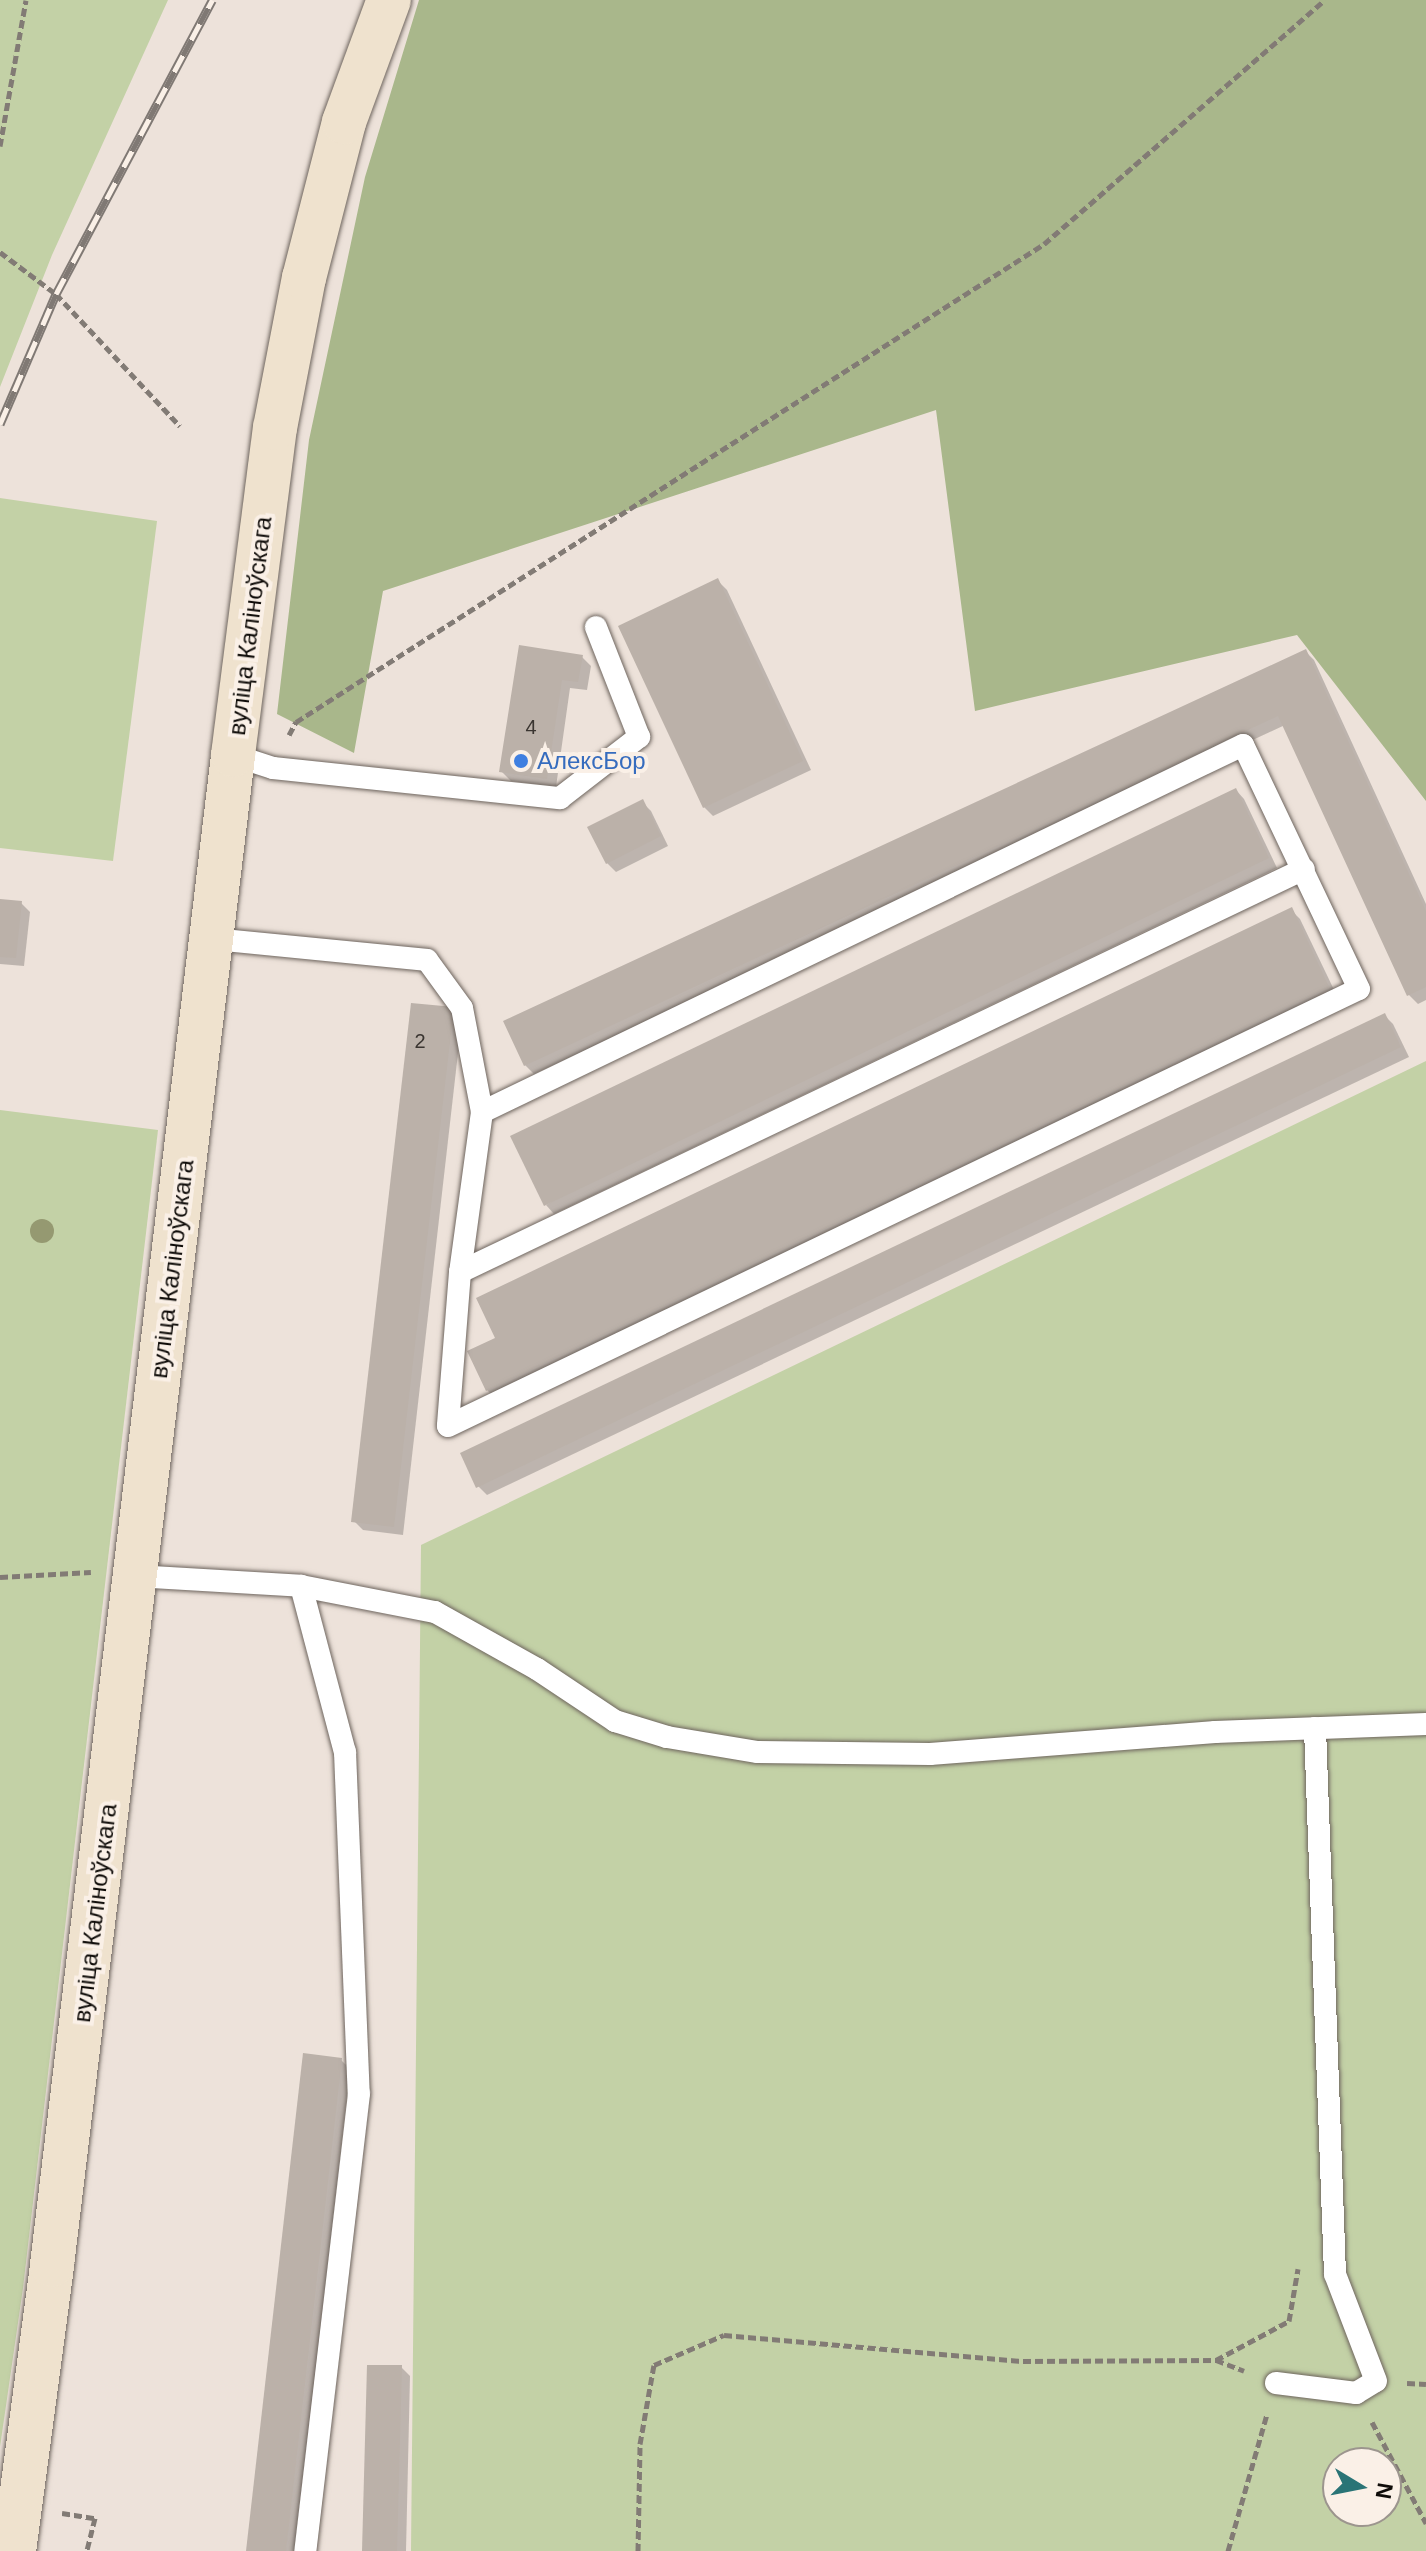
<!DOCTYPE html>
<meta charset="utf-8">
<style>
body{margin:0}
#map{position:relative;width:1426px;height:2551px;overflow:hidden;background:#ede2da;font-family:Arial,sans-serif}
div>[style]{position:absolute}
.green>*{inset:0;background:#c3d1a6}
.forest>*{inset:0;background:#a9b78b}
.shadow>*{inset:0;background:#0003}
.building>*{inset:0;background:#bbb1a9}
.path>*{height:5px;margin-top:-2.5px;transform-origin:0;background:repeating-linear-gradient(90deg,#827b75 0 8px,transparent 0 12px)}
.roads{filter:drop-shadow(0 0 2px #6e655e) drop-shadow(0 0 2px #6e655e)}
.lane>*{height:22px;margin:-11px;padding:0 11px;transform-origin:11px;border-radius:11px;background:#fff}
.secondary>*{height:44px;margin:-22px;padding:0 22px;transform-origin:22px;border-radius:22px;background:#efe2ce}
.rail>*{height:9px;margin-top:-4.5px;transform-origin:0;background:repeating-linear-gradient(90deg,#faf0e7 0 18px,#807974 0 36px);box-sizing:border-box;border-block:2px solid #807974}
.trees>*{width:24px;height:24px;margin:-12px;border-radius:50%;background:#959971}
.dots>*{width:22px;height:22px;translate:-50% -50%;box-sizing:border-box;border:4px solid #faf0e7;border-radius:50%}
span{translate:-50% -50%;white-space:nowrap;text-align:center;line-height:1.15;-webkit-text-stroke:8px #faf0e7;paint-order:stroke}
.number-label{font-size:20px;color:#3a3531}
.number-label span{-webkit-text-stroke-width:0}
.street-label{font-size:24px;color:#0f0c09}
.shop-label{font-size:24px;color:#366cbe}
.left{translate:0 -50%;text-align:left}
.north{position:absolute;left:1322px;top:2447px;width:80px;height:80px;box-sizing:border-box;background:#faf0e7;border:2px solid #9c958e;border-radius:50%;rotate:100deg;font-size:22px;font-weight:700;line-height:32px;text-align:center;color:#0f0c09}
.north::after{content:'';display:block;margin:auto;width:28px;height:36px;background:#2a7476;clip-path:polygon(50% 0,100% 100%,50% 72%,0 100%)}
</style>
<div id="map">
<div class="green">
<div style="clip-path:polygon(0 0,168px 0,52px 255px,0 387px)"></div>
<div style="clip-path:polygon(0 498px,157px 521px,113px 861px,0 848px)"></div>
<div style="clip-path:polygon(evenodd,1426px 1061px,1426px 2551px,411px 2551px,421px 1545px,1426px 1061px,1338px 2463px,1386px 2463px,1386px 2511px,1338px 2511px,1338px 2463px)"></div>
<div style="clip-path:polygon(0 1110px,158px 1130px,23px 2288px,0 2447px)"></div>
</div>
<div class="forest">
<div style="clip-path:polygon(419px 0,1426px 0,1426px 801px,1297px 635px,975px 711px,936px 410px,383px 591px,354px 753px,277px 714px,309px 440px,365px 177px)"></div>
</div>
<div class="shadow">
<div style="clip-path:polygon(718px 581px,727px 590px,811px 770px,713px 816px,704px 807px)"></div>
<div style="clip-path:polygon(521px 647px,582px 657px,591px 666px,587px 690px,570px 688px,556px 787px,511px 781px,502px 772px)"></div>
<div style="clip-path:polygon(1305px 651px,1314px 660px,1426px 904px,1426px 1000px,1418px 1004px,1409px 995px,1285px 725px,534px 1074px,525px 1065px)"></div>
<div style="clip-path:polygon(1236px 790px,1244px 799px,1277px 868px,554px 1214px,546px 1205px)"></div>
<div style="clip-path:polygon(642px 802px,651px 811px,668px 846px,616px 872px,607px 863px)"></div>
<div style="clip-path:polygon(0 901px,21px 903px,30px 912px,24px 966px,0 964px)"></div>
<div style="clip-path:polygon(1291px 910px,1300px 919px,1337px 996px,496px 1399px,487px 1390px)"></div>
<div style="clip-path:polygon(413px 1005px,462px 1018px,403px 1535px,363px 1530px,354px 1521px)"></div>
<div style="clip-path:polygon(1384px 1015px,1393px 1024px,1409px 1057px,487px 1495px,478px 1486px)"></div>
<div style="clip-path:polygon(341px 2060px,350px 2069px,296px 2551px,248px 2551px)"></div>
<div style="clip-path:polygon(401px 2367px,410px 2376px,406px 2551px,364px 2551px)"></div>
</div>
<div class="building">
<div style="clip-path:polygon(718px 578px,803px 761px,703px 808px,618px 626px)"></div>
<div style="clip-path:polygon(519px 645px,583px 655px,578px 682px,562px 680px,547px 779px,499px 772px)"></div>
<div style="clip-path:polygon(1306px 649px,1426px 911px,1426px 987px,1407px 996px,1278px 716px,524px 1066px,503px 1021px)"></div>
<div style="clip-path:polygon(1236px 788px,1269px 858px,544px 1206px,510px 1136px)"></div>
<div style="clip-path:polygon(643px 799px,661px 836px,606px 864px,587px 827px)"></div>
<div style="clip-path:polygon(0 899px,22px 901px,16px 958px,0 957px)"></div>
<div style="clip-path:polygon(1292px 907px,1329px 987px,486px 1391px,467px 1351px,495px 1338px,476px 1298px)"></div>
<div style="clip-path:polygon(411px 1003px,454px 1007px,394px 1527px,351px 1522px)"></div>
<div style="clip-path:polygon(1385px 1013px,1401px 1047px,476px 1488px,460px 1453px)"></div>
<div style="clip-path:polygon(303px 2053px,342px 2058px,286px 2551px,246px 2551px)"></div>
<div style="clip-path:polygon(367px 2365px,402px 2365px,397px 2551px,362px 2551px)"></div>
</div>
<div class="path">
<div style="left:0;top:146px;width:148px;rotate:-79.9deg"></div>
<div style="left:0;top:252px;width:70px;rotate:36.9deg"></div>
<div style="left:56px;top:294px;width:181px;rotate:46.8deg"></div>
<div style="left:289px;top:735px;width:15px;rotate:-62deg"></div>
<div style="left:296px;top:722px;width:888px;rotate:-32.58deg"></div>
<div style="left:1044px;top:244px;width:372px;rotate:-41deg"></div>
<div style="left:0;top:1577px;width:91px;rotate:-3.1deg"></div>
<div style="left:1216px;top:2360px;width:30px;rotate:21deg"></div>
<div style="left:1407px;top:2383px;width:19px;rotate:3deg"></div>
<div style="left:1372px;top:2422px;width:115px;rotate:61.9deg"></div>
<div style="left:62px;top:2513px;width:33px;rotate:9deg"></div>
<div style="left:95px;top:2518px;width:34px;rotate:104deg"></div>
<div style="left:638px;top:2551px;width:107px;rotate:-88.9deg"></div>
<div style="left:640px;top:2444px;width:80px;rotate:-80deg"></div>
<div style="left:654px;top:2365px;width:76px;rotate:-23.2deg"></div>
<div style="left:724px;top:2335px;width:300px;rotate:5deg"></div>
<div style="left:1023px;top:2361px;width:193px;rotate:-0.3deg"></div>
<div style="left:1216px;top:2360px;width:83px;rotate:-28.1deg"></div>
<div style="left:1289px;top:2321px;width:53px;rotate:-80.2deg"></div>
<div style="left:1228px;top:2551px;width:142px;rotate:-74.1deg"></div>
</div>
<div class="roads">
<div class="lane">
<div style="left:233px;top:755px;width:42px;rotate:18deg"></div>
<div style="left:273px;top:768px;width:289px;rotate:6deg"></div>
<div style="left:560px;top:798px;width:100px;rotate:-37.7deg"></div>
<div style="left:639px;top:737px;width:118px;rotate:-111.4deg"></div>
<div style="left:213px;top:939px;width:215px;rotate:5.6deg"></div>
<div style="left:427px;top:960px;width:59px;rotate:53.9deg"></div>
<div style="left:462px;top:1008px;width:106px;rotate:79.1deg"></div>
<div style="left:482px;top:1112px;width:162px;rotate:97.8deg"></div>
<div style="left:460px;top:1272px;width:154px;rotate:94.5deg"></div>
<div style="left:448px;top:1426px;width:1010px;rotate:-25.63deg"></div>
<div style="left:1359px;top:989px;width:270px;rotate:-115.4deg"></div>
<div style="left:1243px;top:745px;width:845px;rotate:154.25deg"></div>
<div style="left:460px;top:1272px;width:935px;rotate:-25.52deg"></div>
<div style="left:135px;top:1576px;width:166px;rotate:3.4deg"></div>
<div style="left:301px;top:1586px;width:136px;rotate:11deg"></div>
<div style="left:435px;top:1612px;width:117px;rotate:29.2deg"></div>
<div style="left:537px;top:1669px;width:94px;rotate:33.7deg"></div>
<div style="left:615px;top:1721px;width:54px;rotate:17.1deg"></div>
<div style="left:667px;top:1737px;width:92px;rotate:9.4deg"></div>
<div style="left:758px;top:1752px;width:172px;rotate:0.7deg"></div>
<div style="left:930px;top:1754px;width:286px;rotate:-4.4deg"></div>
<div style="left:1215px;top:1732px;width:211px;rotate:-2.2deg"></div>
<div style="left:301px;top:1586px;width:172px;rotate:75.2deg"></div>
<div style="left:345px;top:1752px;width:342px;rotate:87.7deg"></div>
<div style="left:359px;top:2094px;width:460px;rotate:96.7deg"></div>
<div style="left:1276px;top:2383px;width:81px;rotate:7.1deg"></div>
<div style="left:1356px;top:2393px;width:23px;rotate:-31deg"></div>
<div style="left:1376px;top:2381px;width:115px;rotate:-111deg"></div>
<div style="left:1335px;top:2274px;width:546px;rotate:-92.1deg"></div>
</div>
<div class="secondary">
<div style="left:14px;top:2551px;width:289px;rotate:-82.4deg"></div>
<div style="left:52px;top:2265px;width:1521px;rotate:-83.16deg"></div>
<div style="left:233px;top:755px;width:330px;rotate:-82.7deg"></div>
<div style="left:275px;top:428px;width:153px;rotate:-79.1deg"></div>
<div style="left:304px;top:278px;width:161px;rotate:-75.6deg"></div>
<div style="left:344px;top:122px;width:130px;rotate:-69.8deg"></div>
</div>
</div>
<div class="rail">
<div style="left:0;top:424px;width:142px;rotate:-66.7deg"></div>
<div style="left:56px;top:294px;width:333px;rotate:-62deg"></div>
</div>
<div class="trees">
<div style="left:42px;top:1231px"></div>
</div>
<div class="dots">
<div style="left:521px;top:761px;background:#3f7fe0"></div>
</div>
<div class="number-label">
<span style="left:531px;top:727px">4</span>
<span style="left:420px;top:1041px">2</span>
</div>
<div class="street-label">
<span style="left:250px;top:626px;rotate:-83deg">вуліца Каліноўскага</span>
<span style="left:172px;top:1269px;rotate:-83deg">вуліца Каліноўскага</span>
<span style="left:95px;top:1913px;rotate:-83deg">вуліца Каліноўскага</span>
</div>
<div class="shop-label">
<span class="left" style="left:537px;top:761px">АлексБор</span>
</div>
<div class="north">N</div>
</div>
